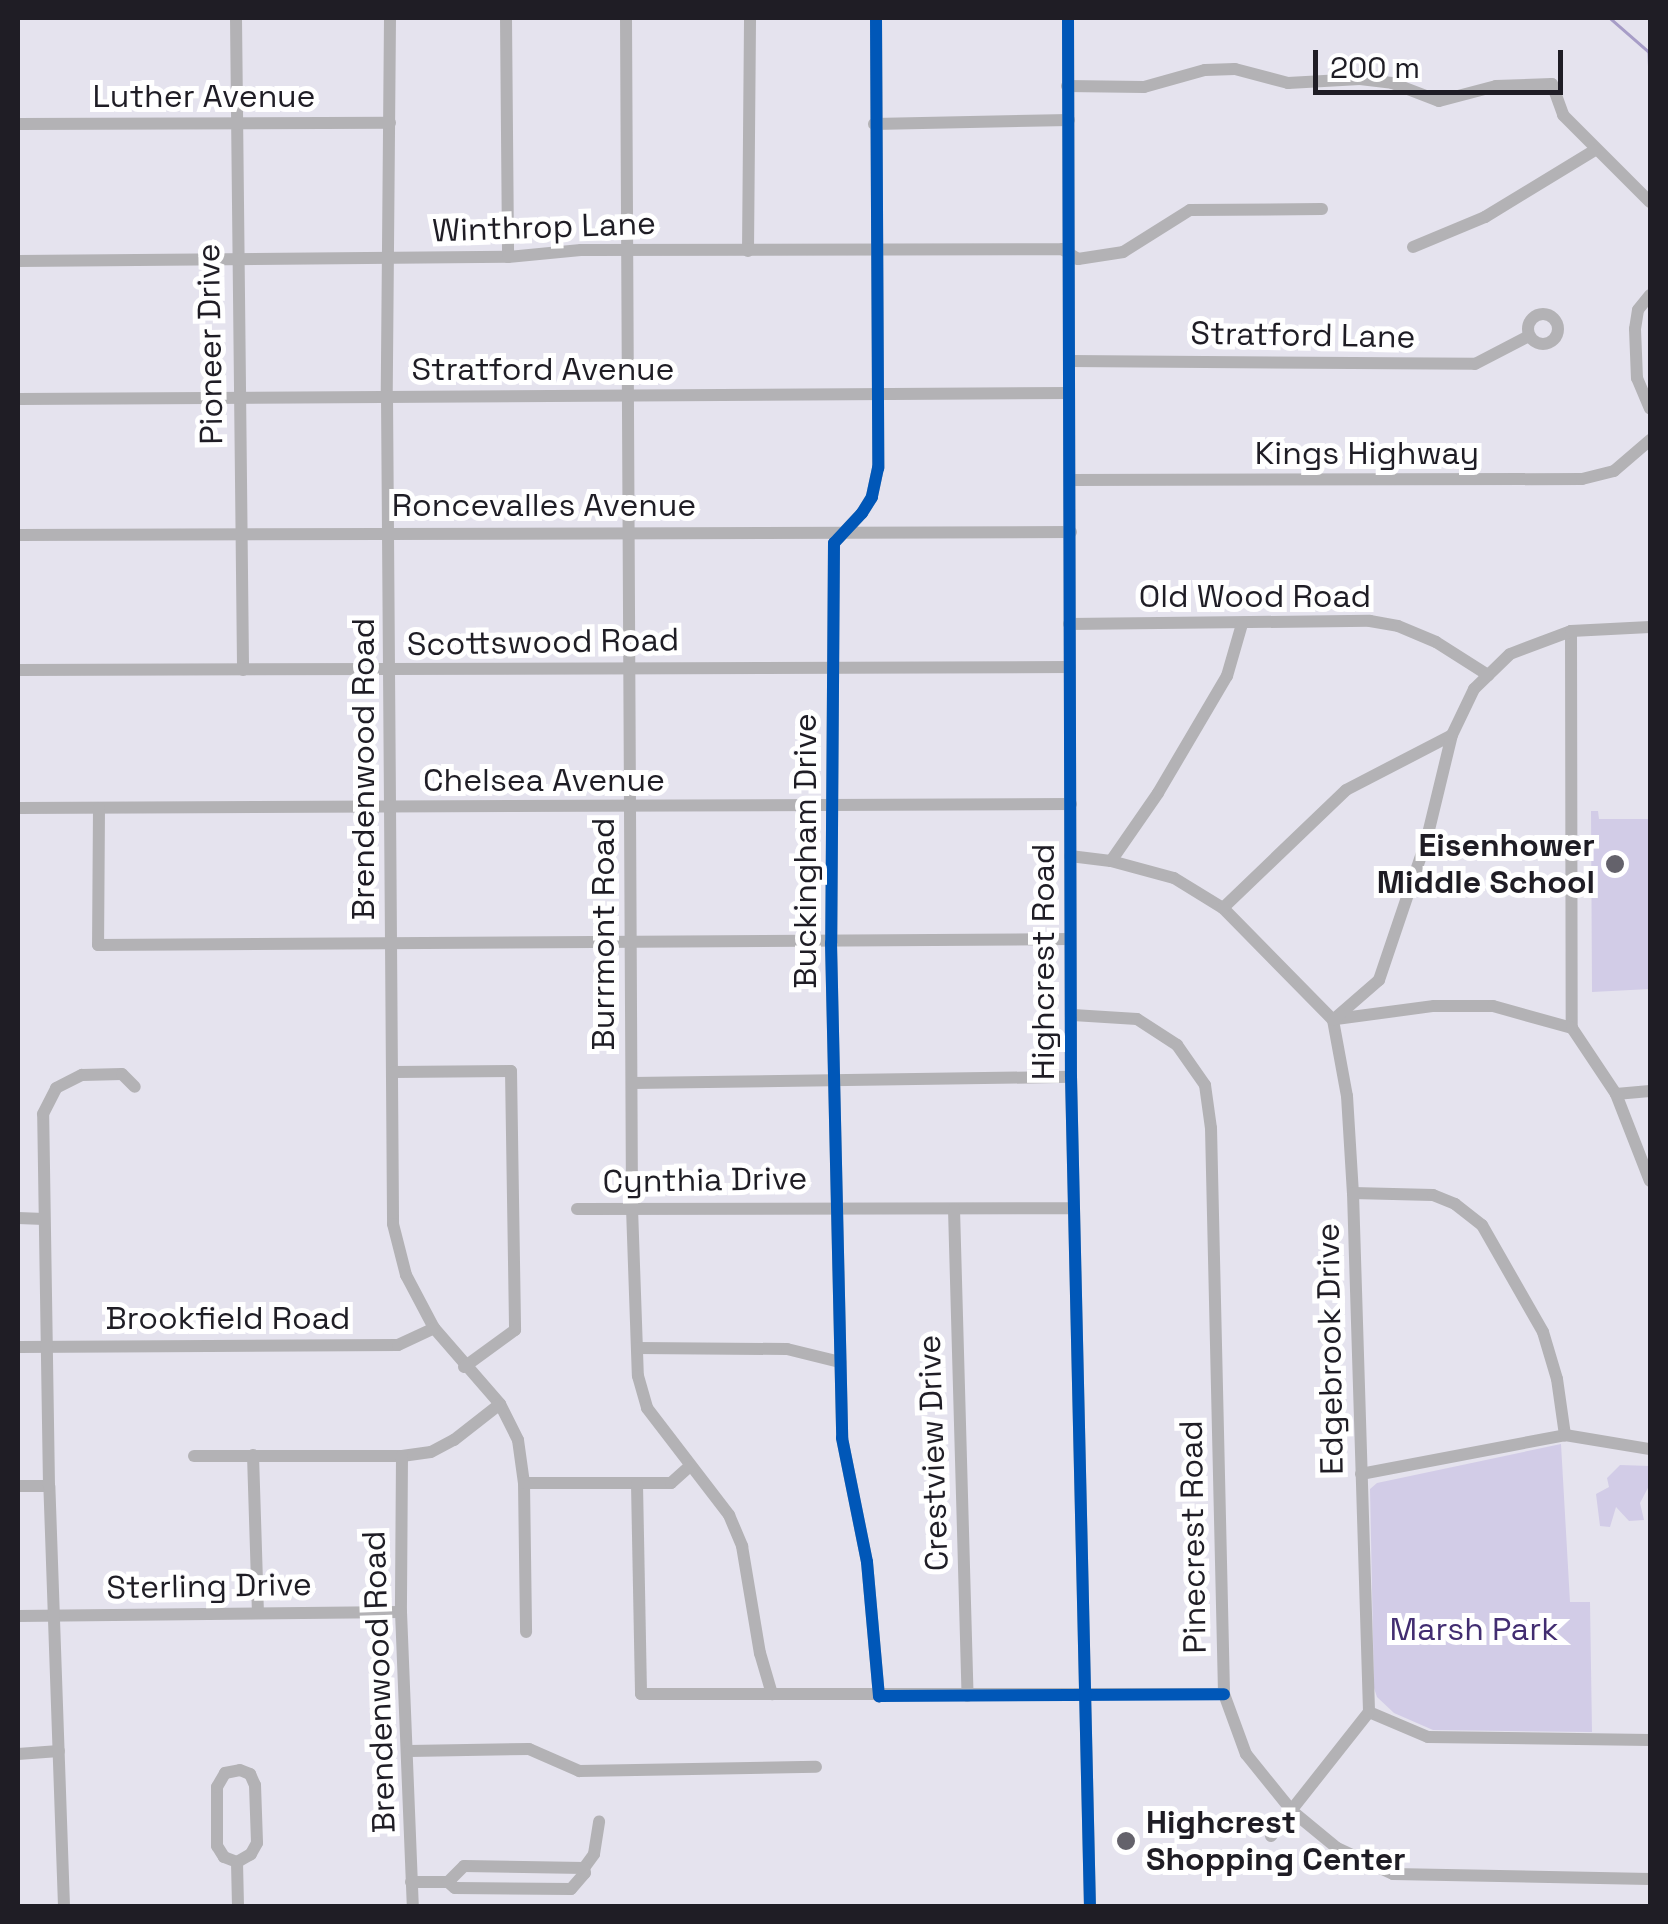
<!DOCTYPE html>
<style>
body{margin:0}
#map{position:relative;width:1668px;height:1924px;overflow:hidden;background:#e5e3ee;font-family:"Space Grotesk",sans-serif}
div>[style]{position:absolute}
.green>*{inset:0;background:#d2cce7}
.stream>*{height:2.5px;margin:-1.25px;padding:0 1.25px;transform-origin:1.25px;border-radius:1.25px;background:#a79dc7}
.minor>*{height:12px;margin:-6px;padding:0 6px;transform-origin:6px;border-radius:6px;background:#b3b2b5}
.minor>.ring{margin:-6px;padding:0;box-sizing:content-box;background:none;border:12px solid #b3b2b5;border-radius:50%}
.cycleway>*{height:12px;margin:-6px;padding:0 6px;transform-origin:6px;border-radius:6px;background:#0057b8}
.dots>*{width:28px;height:28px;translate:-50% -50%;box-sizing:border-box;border:5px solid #fff;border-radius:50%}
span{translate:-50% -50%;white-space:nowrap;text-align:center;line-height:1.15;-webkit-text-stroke:10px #fff;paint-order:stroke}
.street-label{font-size:32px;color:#1f1d25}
.poi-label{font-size:32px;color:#1f1d25;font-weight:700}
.right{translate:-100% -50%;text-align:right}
.left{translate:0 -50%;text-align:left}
.park-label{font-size:32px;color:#422d71}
.frame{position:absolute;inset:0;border:20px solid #1f1d25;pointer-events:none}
.scale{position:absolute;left:1313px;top:50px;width:250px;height:45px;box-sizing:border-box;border:5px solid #1f1d25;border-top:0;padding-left:12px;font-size:30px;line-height:35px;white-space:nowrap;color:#1f1d25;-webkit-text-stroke:8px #fff;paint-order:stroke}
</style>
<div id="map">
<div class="green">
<div style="clip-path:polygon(1591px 811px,1598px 811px,1599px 819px,1650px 819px,1650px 989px,1592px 992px)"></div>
<div style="clip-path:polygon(1561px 1444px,1570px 1602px,1590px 1602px,1592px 1732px,1433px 1730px,1394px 1713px,1377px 1697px,1374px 1688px,1370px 1489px,1377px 1483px)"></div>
<div style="clip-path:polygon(1620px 1465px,1650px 1466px,1650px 1484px,1640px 1503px,1644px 1520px,1629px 1521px,1616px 1507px,1610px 1527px,1600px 1526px,1596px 1494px,1609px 1487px,1607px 1478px)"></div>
</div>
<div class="stream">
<div style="left:1610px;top:18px;width:52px;rotate:41.1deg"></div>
<div style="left:1649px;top:52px;width:32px;rotate:88deg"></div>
</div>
<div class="minor">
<div style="left:236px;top:18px;width:652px;rotate:89.38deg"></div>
<div style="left:390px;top:18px;width:379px;rotate:90.5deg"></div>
<div style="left:387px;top:397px;width:827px;rotate:89.58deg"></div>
<div style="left:393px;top:1224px;width:53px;rotate:75.7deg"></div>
<div style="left:406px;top:1275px;width:60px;rotate:62.2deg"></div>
<div style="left:434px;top:1328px;width:101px;rotate:49deg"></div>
<div style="left:500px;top:1404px;width:40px;rotate:63.4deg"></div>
<div style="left:518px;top:1440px;width:43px;rotate:82.1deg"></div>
<div style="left:524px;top:1483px;width:149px;rotate:89.2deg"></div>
<div style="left:506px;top:18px;width:239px;rotate:89.5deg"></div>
<div style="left:626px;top:18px;width:1190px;rotate:89.71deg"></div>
<div style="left:632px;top:1208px;width:168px;rotate:88deg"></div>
<div style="left:638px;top:1376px;width:33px;rotate:74deg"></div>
<div style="left:647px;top:1408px;width:135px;rotate:52.5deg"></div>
<div style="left:729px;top:1515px;width:34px;rotate:67deg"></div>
<div style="left:742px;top:1546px;width:109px;rotate:80.5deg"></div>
<div style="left:760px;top:1653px;width:43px;rotate:73.7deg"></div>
<div style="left:876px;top:18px;width:450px;rotate:89.7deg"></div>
<div style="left:878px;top:468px;width:30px;rotate:102deg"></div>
<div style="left:872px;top:497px;width:19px;rotate:122deg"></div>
<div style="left:862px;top:513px;width:41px;rotate:133deg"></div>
<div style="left:834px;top:543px;width:400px;rotate:90.4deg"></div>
<div style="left:831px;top:943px;width:495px;rotate:88.7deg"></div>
<div style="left:842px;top:1438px;width:126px;rotate:78.6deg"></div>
<div style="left:867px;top:1562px;width:135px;rotate:84.9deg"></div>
<div style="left:1068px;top:18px;width:1059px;rotate:89.84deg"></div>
<div style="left:1071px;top:1077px;width:829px;rotate:88.69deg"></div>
<div style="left:1067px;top:86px;width:77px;rotate:0.7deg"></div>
<div style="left:1144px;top:87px;width:63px;rotate:-15.6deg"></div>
<div style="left:1205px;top:70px;width:30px;rotate:-2deg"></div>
<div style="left:1235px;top:69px;width:55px;rotate:14.8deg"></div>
<div style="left:1288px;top:83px;width:72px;rotate:-3.2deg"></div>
<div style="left:1360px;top:79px;width:32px;rotate:7deg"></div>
<div style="left:1392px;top:83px;width:50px;rotate:21deg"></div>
<div style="left:1439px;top:101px;width:59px;rotate:-14.7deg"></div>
<div style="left:1496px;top:86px;width:56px;rotate:-2deg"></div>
<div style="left:1552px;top:84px;width:33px;rotate:70deg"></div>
<div style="left:1563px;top:115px;width:123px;rotate:45deg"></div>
<div style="left:18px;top:124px;width:372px;rotate:-0.2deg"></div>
<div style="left:874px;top:124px;width:195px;rotate:-1.2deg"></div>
<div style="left:1413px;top:247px;width:78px;rotate:-22.6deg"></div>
<div style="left:1485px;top:217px;width:129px;rotate:-31.3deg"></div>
<div style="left:748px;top:251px;width:233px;rotate:-89.5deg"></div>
<div style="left:18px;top:261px;width:490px;rotate:-0.5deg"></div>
<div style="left:508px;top:257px;width:73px;rotate:-5.5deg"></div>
<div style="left:581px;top:250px;width:481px;rotate:-0.1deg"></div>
<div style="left:1062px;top:249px;width:19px;rotate:32deg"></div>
<div style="left:1078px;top:259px;width:46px;rotate:-8.8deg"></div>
<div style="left:1123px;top:252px;width:79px;rotate:-32.1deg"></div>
<div style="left:1190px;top:210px;width:132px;rotate:-0.4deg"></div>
<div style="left:1650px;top:295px;width:19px;rotate:129deg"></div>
<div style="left:1638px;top:310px;width:19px;rotate:99deg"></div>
<div style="left:1635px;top:329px;width:49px;rotate:87.7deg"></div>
<div style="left:1637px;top:378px;width:33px;rotate:67deg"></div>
<div class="ring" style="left:1528px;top:314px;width:18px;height:18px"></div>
<div style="left:1070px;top:361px;width:405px;rotate:0.4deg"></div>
<div style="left:1475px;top:364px;width:61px;rotate:-27.4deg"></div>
<div style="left:18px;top:399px;width:1051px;rotate:-0.33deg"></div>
<div style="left:1070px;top:480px;width:512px;rotate:-0.11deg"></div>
<div style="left:1582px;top:479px;width:33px;rotate:-14deg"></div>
<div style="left:1614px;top:471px;width:48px;rotate:-40.7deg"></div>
<div style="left:18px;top:535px;width:1053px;rotate:-0.16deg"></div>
<div style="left:1069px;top:624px;width:301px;rotate:-0.6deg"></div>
<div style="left:1370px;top:621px;width:28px;rotate:10deg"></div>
<div style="left:1398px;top:626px;width:41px;rotate:22.8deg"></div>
<div style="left:1436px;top:642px;width:62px;rotate:32.4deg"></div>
<div style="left:1571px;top:631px;width:397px;rotate:89.9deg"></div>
<div style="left:18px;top:670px;width:1052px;rotate:-0.16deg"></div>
<div style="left:18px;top:808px;width:1053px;rotate:-0.22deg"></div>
<div style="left:99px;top:808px;width:137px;rotate:90.4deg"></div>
<div style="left:98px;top:945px;width:972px;rotate:-0.35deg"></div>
<div style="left:1070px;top:856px;width:41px;rotate:7deg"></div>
<div style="left:1111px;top:861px;width:65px;rotate:15.1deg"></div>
<div style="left:1174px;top:878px;width:57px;rotate:31.5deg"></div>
<div style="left:1223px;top:908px;width:157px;rotate:45.5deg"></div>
<div style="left:1333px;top:1020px;width:77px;rotate:79.6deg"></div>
<div style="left:1347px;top:1096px;width:97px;rotate:86.5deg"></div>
<div style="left:1353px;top:1193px;width:519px;rotate:88.23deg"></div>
<div style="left:1111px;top:861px;width:83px;rotate:-55.3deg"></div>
<div style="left:1158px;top:793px;width:136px;rotate:-59.5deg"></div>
<div style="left:1227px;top:676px;width:54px;rotate:-73.9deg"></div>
<div style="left:1223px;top:908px;width:170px;rotate:-43.8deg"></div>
<div style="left:1346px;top:790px;width:119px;rotate:-27.4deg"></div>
<div style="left:1073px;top:1015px;width:64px;rotate:3.6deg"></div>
<div style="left:1137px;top:1019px;width:48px;rotate:33deg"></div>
<div style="left:1177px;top:1045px;width:49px;rotate:55deg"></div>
<div style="left:1205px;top:1085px;width:43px;rotate:82.1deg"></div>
<div style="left:1211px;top:1128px;width:566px;rotate:88.68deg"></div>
<div style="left:1224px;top:1694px;width:64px;rotate:69.9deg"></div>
<div style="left:1246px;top:1754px;width:73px;rotate:51.1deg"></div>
<div style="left:1292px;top:1811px;width:58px;rotate:39.4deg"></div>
<div style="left:1337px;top:1848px;width:62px;rotate:24.9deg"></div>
<div style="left:1393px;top:1874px;width:257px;rotate:1.1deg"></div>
<div style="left:1336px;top:1019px;width:99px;rotate:-7.6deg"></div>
<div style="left:1434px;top:1006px;width:59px"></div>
<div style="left:1493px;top:1006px;width:82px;rotate:15.6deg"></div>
<div style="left:1572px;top:1028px;width:79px;rotate:56.3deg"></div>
<div style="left:1616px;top:1094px;width:93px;rotate:68.7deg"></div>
<div style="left:1333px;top:1020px;width:61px;rotate:-41deg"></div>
<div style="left:1379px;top:980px;width:150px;rotate:-71.3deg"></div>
<div style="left:1427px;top:838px;width:106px;rotate:-76.4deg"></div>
<div style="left:1452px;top:735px;width:51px;rotate:-64.4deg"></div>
<div style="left:1474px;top:689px;width:50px;rotate:-44.2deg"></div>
<div style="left:1510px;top:654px;width:65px;rotate:-20.7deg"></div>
<div style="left:1571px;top:631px;width:79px;rotate:-2.9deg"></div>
<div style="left:394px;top:1072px;width:117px;rotate:-0.5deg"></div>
<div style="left:511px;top:1071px;width:259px;rotate:89.1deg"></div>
<div style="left:515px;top:1330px;width:63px;rotate:144deg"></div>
<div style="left:632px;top:1083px;width:439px;rotate:-0.8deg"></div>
<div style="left:1616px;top:1094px;width:34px;rotate:-5deg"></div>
<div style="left:1353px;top:1193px;width:80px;rotate:1.4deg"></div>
<div style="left:1433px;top:1195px;width:24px;rotate:22deg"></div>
<div style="left:1455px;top:1204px;width:34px;rotate:38deg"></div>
<div style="left:1482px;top:1225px;width:123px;rotate:60.3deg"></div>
<div style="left:1543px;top:1332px;width:49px;rotate:73.4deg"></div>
<div style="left:1557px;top:1379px;width:57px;rotate:81.9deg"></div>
<div style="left:577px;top:1209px;width:497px;rotate:-0.1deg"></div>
<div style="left:954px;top:1209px;width:487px;rotate:88.4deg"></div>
<div style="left:18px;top:1218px;width:26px;rotate:2deg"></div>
<div style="left:18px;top:1347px;width:380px;rotate:-0.3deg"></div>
<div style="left:398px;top:1345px;width:40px;rotate:-25deg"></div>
<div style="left:638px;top:1348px;width:149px;rotate:0.4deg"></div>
<div style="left:787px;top:1349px;width:55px;rotate:13.8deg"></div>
<div style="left:253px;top:1455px;width:158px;rotate:88.2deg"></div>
<div style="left:194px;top:1456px;width:208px"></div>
<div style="left:402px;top:1456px;width:29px;rotate:-8deg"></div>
<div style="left:431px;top:1452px;width:26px;rotate:-28deg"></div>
<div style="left:454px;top:1440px;width:58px;rotate:-38deg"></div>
<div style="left:402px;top:1456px;width:156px;rotate:90.4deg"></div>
<div style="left:401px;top:1612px;width:294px;rotate:87.7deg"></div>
<div style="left:1361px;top:1474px;width:208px;rotate:-10.8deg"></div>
<div style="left:1565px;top:1435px;width:86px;rotate:9.4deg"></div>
<div style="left:524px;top:1483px;width:147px"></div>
<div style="left:671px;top:1483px;width:24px;rotate:-42deg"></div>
<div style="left:637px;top:1484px;width:210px;rotate:88.9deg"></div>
<div style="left:641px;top:1694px;width:583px"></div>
<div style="left:18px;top:1486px;width:31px"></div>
<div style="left:18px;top:1616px;width:383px;rotate:-0.6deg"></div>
<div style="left:1369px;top:1712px;width:64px;rotate:23deg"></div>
<div style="left:1428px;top:1737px;width:222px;rotate:0.8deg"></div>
<div style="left:409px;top:1751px;width:120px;rotate:-1deg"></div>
<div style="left:529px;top:1749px;width:55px;rotate:23.7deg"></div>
<div style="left:579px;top:1771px;width:237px;rotate:-1deg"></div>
<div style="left:18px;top:1754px;width:41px;rotate:-4.2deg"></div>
<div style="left:240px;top:1770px;width:11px;rotate:22deg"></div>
<div style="left:250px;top:1774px;width:12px;rotate:66deg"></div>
<div style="left:255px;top:1785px;width:58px;rotate:88deg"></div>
<div style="left:257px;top:1843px;width:13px;rotate:119deg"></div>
<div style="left:251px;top:1854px;width:16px;rotate:150deg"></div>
<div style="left:237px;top:1862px;width:14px;rotate:-159deg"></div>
<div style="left:224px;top:1857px;width:13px;rotate:-122deg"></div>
<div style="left:217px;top:1846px;width:59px;rotate:-90deg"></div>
<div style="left:217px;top:1787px;width:16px;rotate:-60deg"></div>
<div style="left:225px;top:1773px;width:15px;rotate:-11deg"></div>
<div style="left:1271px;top:1836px;width:158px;rotate:-51.7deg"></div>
<div style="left:237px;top:1862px;width:44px;rotate:88.7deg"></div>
<div style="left:584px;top:1868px;width:17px;rotate:-54deg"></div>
<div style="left:594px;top:1854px;width:33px;rotate:-81deg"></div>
<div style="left:411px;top:1882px;width:37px"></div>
<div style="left:448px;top:1882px;width:9px;rotate:41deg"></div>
<div style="left:455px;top:1888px;width:116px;rotate:0.5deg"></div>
<div style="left:571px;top:1889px;width:21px;rotate:-49deg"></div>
<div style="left:585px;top:1873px;width:5px;rotate:-101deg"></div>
<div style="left:584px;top:1868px;width:120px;rotate:-179deg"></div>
<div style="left:464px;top:1866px;width:23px;rotate:135deg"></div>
<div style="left:64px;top:1906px;width:420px;rotate:-92deg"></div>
<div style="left:49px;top:1486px;width:372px;rotate:-90.9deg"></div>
<div style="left:43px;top:1114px;width:29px;rotate:-63deg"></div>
<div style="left:56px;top:1088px;width:29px;rotate:-27deg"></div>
<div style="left:82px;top:1075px;width:40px;rotate:-1.4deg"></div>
<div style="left:122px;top:1074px;width:18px;rotate:45deg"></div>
</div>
<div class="cycleway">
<div style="left:876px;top:18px;width:450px;rotate:89.7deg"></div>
<div style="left:878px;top:468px;width:30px;rotate:102deg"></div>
<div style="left:872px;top:497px;width:19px;rotate:122deg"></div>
<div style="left:862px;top:513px;width:41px;rotate:133deg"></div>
<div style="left:834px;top:543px;width:400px;rotate:90.4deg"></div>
<div style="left:831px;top:943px;width:495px;rotate:88.7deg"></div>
<div style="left:842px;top:1438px;width:126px;rotate:78.6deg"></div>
<div style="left:867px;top:1562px;width:135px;rotate:84.9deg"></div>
<div style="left:879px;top:1696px;width:345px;rotate:-0.3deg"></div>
<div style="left:1068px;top:18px;width:1059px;rotate:89.84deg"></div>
<div style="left:1071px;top:1077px;width:829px;rotate:88.69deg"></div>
</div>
<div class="dots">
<div style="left:1615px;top:864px;background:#64626b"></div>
<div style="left:1126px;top:1841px;background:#64626b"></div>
</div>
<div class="street-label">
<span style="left:204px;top:96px">Luther Avenue</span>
<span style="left:544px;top:227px;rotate:-2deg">Winthrop Lane</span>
<span style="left:1303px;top:335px;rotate:1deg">Stratford Lane</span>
<span style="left:210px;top:344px;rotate:-91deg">Pioneer Drive</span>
<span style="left:543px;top:369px">Stratford Avenue</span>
<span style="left:1367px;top:453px">Kings Highway</span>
<span style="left:544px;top:505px">Roncevalles Avenue</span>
<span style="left:1255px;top:596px">Old Wood Road</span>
<span style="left:543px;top:642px;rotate:-1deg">Scottswood Road</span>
<span style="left:363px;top:769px;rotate:-90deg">Brendenwood Road</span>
<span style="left:544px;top:780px">Chelsea Avenue</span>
<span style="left:805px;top:851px;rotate:-90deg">Buckingham Drive</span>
<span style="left:603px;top:934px;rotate:-90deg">Burrmont Road</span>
<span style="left:1043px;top:962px;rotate:-90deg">Highcrest Road</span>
<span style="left:705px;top:1180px;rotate:-1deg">Cynthia Drive</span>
<span style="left:228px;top:1318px">Brookfield Road</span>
<span style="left:1330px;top:1349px;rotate:-91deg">Edgebrook Drive</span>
<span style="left:933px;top:1453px;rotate:-92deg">Crestview Drive</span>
<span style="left:1193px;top:1537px;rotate:-91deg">Pinecrest Road</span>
<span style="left:209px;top:1586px;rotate:-1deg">Sterling Drive</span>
<span style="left:379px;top:1682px;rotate:-92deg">Brendenwood Road</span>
</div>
<div class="poi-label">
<span class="right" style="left:1595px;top:864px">Eisenhower<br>Middle School</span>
<span class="left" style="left:1146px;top:1841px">Highcrest<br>Shopping Center</span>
</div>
<div class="park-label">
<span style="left:1474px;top:1629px">Marsh Park</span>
</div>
<div class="frame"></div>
<div class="scale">200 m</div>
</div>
